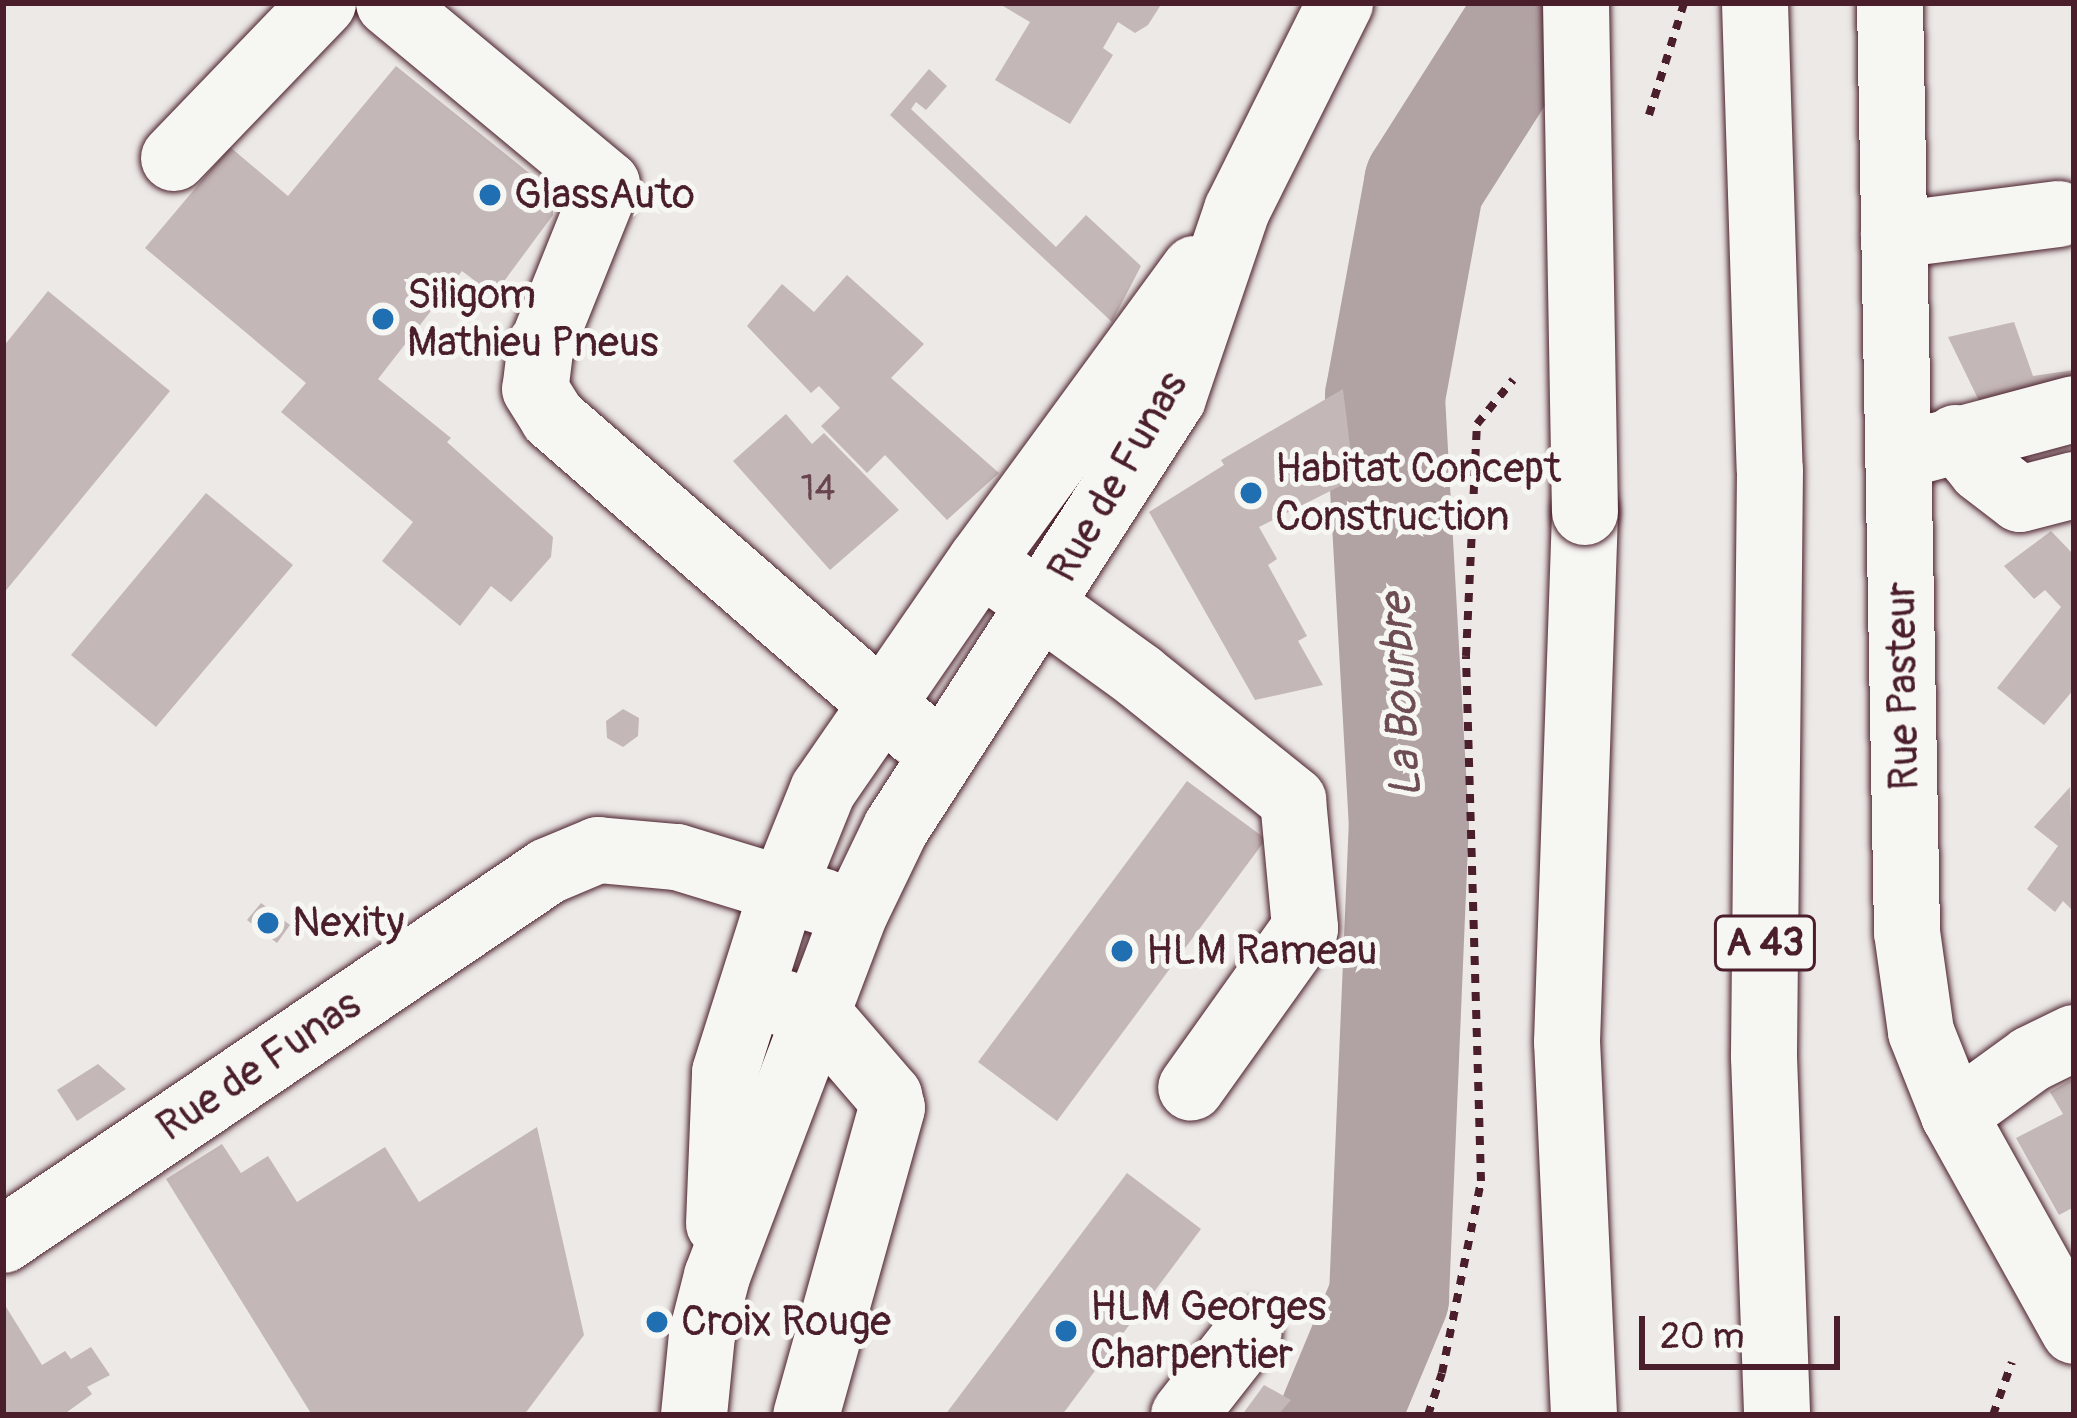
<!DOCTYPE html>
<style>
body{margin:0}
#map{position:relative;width:2077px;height:1418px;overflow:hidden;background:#ece9e6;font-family:Pangolin,sans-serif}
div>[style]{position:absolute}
.river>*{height:120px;margin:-60px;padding:0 60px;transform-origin:60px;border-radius:60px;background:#b1a2a3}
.building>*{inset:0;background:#c4b7b7}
.path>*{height:8px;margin-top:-4px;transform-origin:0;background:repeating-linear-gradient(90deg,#4a1f2b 0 9px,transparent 0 18px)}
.roads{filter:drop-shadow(0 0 3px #4a1f2b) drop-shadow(0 0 3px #4a1f2b)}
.minor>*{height:66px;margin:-33px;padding:0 33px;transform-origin:33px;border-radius:33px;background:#f6f6f2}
.highway>*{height:66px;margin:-33px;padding:0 33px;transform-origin:33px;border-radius:33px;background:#f6f6f2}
.bridges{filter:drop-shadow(0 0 3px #4a1f2b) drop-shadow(0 0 3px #4a1f2b)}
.highway-bridge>*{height:66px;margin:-33px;padding:0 33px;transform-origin:33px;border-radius:33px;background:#f6f6f2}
.dots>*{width:33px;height:33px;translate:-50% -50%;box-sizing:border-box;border:6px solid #f6f6f2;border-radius:50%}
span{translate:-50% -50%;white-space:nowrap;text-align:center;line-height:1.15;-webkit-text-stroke:10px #f6f6f2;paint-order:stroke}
.number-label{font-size:36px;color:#68454e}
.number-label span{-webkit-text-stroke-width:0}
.shield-label span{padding:3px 9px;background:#f6f6f2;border:3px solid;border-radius:9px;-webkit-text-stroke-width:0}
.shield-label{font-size:39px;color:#4a1f2b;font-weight:700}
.poi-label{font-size:42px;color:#4a1f2b}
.left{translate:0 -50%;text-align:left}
.street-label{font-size:42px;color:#4a1f2b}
.water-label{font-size:45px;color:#6e4d55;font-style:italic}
.frame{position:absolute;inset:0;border:6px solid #4a1f2b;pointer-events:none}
.scale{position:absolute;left:1639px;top:1316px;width:201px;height:54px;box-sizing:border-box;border:6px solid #4a1f2b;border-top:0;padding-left:15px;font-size:36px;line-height:42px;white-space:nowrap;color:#4a1f2b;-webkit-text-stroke:9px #f6f6f2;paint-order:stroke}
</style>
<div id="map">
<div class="river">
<div style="left:1340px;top:1415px;width:128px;rotate:-67.4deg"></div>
<div style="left:1389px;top:1297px;width:470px;rotate:-87.6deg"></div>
<div style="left:1409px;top:827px;width:431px;rotate:-93.2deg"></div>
<div style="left:1385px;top:397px;width:217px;rotate:-79.6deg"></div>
<div style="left:1424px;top:184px;width:214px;rotate:-57.6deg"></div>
</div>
<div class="building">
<div style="clip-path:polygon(998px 3px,1162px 3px,1148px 25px,1135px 33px,1118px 22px,1103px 48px,1113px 55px,1070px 124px,995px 80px,1030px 22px)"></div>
<div style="clip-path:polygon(396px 66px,533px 176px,528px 183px,553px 202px,553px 215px,499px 288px,487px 290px,462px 271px,378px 379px,451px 438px,447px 442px,553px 537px,551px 557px,511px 602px,491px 586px,460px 626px,382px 561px,413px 522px,281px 412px,306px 383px,145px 248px,230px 147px,288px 196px)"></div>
<div style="clip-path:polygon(929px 69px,947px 86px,926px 110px,916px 102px,911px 109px,1056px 247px,1086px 215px,1141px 266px,1112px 322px,890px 115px)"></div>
<div style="clip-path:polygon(847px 275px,924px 344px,891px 378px,999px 473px,947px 520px,885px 455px,867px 473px,821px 426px,840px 408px,819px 386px,811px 393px,747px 326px,782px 284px,814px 312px)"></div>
<div style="clip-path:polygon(48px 291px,170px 391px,3px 594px,3px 347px)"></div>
<div style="clip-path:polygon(2014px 322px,2033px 376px,2074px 370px,2074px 388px,1982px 407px,1948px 337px)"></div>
<div style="clip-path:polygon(1343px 389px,1354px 479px,1259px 527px,1277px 559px,1268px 565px,1307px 636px,1298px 641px,1323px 685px,1255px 700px,1149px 512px,1224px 465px,1221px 460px)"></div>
<div style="clip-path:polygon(786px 414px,812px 444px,824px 433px,899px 510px,830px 570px,733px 461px)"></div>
<div style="clip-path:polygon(206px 493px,293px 565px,156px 727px,71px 655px)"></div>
<div style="clip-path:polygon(2051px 531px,2074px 555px,2074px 689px,2044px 725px,1997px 688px,2061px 607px,2045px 590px,2034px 599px,2004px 566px)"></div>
<div style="clip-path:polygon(623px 709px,639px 718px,638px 736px,623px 747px,607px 738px,606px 721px)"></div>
<div style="clip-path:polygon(1187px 781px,1266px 839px,1057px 1121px,978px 1062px)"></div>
<div style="clip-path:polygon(2070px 787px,2074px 912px,2063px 901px,2055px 912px,2027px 889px,2058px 846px,2034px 827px)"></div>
<div style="clip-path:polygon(261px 903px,290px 925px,277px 943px,247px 920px)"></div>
<div style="clip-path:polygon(98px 1064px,126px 1089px,77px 1121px,57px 1090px)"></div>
<div style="clip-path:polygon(2074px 1078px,2074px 1207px,2059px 1215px,2016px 1138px,2063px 1114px,2050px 1092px)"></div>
<div style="clip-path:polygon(537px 1127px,584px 1335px,524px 1415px,312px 1415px,166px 1179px,222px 1144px,241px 1173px,268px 1156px,297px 1202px,385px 1147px,419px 1202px)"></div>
<div style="clip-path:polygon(1127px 1173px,1201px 1229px,1062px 1415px,945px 1415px)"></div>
<div style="clip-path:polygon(3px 1302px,42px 1365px,65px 1351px,71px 1359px,91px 1347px,110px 1375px,87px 1387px,92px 1394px,63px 1415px,3px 1415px)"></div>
<div style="clip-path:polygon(1264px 1385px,1291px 1400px,1278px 1415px,1242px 1415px)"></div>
</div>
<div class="path">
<div style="left:1649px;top:115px;width:117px;rotate:-72.6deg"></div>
<div style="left:1428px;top:1415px;width:44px;rotate:-71.6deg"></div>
<div style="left:1442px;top:1373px;width:196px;rotate:-78.5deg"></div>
<div style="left:1481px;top:1181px;width:525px;rotate:-91.64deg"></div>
<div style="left:1466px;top:656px;width:232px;rotate:-87.3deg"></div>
<div style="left:1477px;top:424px;width:57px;rotate:-50.7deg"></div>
<div style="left:1993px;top:1415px;width:56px;rotate:-70.3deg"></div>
</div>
<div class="roads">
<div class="minor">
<div style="left:389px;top:3px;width:283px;rotate:39.7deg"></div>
<div style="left:607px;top:184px;width:180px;rotate:111.9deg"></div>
<div style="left:540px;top:351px;width:38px;rotate:97deg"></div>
<div style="left:535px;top:389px;width:34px;rotate:58deg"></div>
<div style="left:553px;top:418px;width:481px;rotate:41deg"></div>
<div style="left:1890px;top:3px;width:929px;rotate:88.95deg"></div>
<div style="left:1907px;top:932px;width:101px;rotate:82deg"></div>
<div style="left:1921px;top:1032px;width:89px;rotate:68.3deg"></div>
<div style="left:1954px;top:1115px;width:247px;rotate:60.9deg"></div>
<div style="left:174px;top:158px;width:215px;rotate:-46.1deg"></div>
<div style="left:1894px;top:235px;width:166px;rotate:-7.3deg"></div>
<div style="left:1956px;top:438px;width:40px;rotate:51deg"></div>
<div style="left:1981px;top:469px;width:49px;rotate:37.6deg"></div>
<div style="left:2020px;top:499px;width:56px;rotate:-14.5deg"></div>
<div style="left:1899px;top:456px;width:181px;rotate:-15deg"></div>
<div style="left:1008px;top:581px;width:162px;rotate:35.9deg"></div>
<div style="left:1139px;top:676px;width:198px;rotate:38.8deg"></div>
<div style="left:1293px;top:800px;width:129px;rotate:84.6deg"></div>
<div style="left:1305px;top:928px;width:196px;rotate:125.5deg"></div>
<div style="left:783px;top:1003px;width:39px;rotate:19deg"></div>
<div style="left:820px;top:1016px;width:106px;rotate:49.2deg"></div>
<div style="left:889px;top:1096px;width:12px;rotate:76deg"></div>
<div style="left:892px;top:1108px;width:319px;rotate:105.6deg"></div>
<div style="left:1954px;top:1115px;width:95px;rotate:-36deg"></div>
<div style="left:2031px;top:1059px;width:48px;rotate:-26deg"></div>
<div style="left:719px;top:1224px;width:152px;rotate:-87.7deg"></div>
<div style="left:725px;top:1072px;width:192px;rotate:-72.4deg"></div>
<div style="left:783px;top:889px;width:107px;rotate:-68deg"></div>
<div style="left:823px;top:790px;width:278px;rotate:-55.4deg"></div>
<div style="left:981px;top:561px;width:362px;rotate:-53.8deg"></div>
<div style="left:3px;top:1240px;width:658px;rotate:-34.1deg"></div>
<div style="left:548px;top:871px;width:54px;rotate:-22.8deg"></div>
<div style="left:598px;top:850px;width:79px;rotate:5.1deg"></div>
<div style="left:677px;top:857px;width:154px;rotate:17deg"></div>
<div style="left:694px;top:1415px;width:80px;rotate:-84.3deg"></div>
<div style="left:702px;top:1335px;width:61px;rotate:-75.7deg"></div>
<div style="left:717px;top:1276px;width:391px;rotate:-69.2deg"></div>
<div style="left:856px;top:911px;width:92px;rotate:-64.3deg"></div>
<div style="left:896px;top:828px;width:511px;rotate:-57.21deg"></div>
<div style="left:1173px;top:398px;width:199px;rotate:-71.2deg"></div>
<div style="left:1237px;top:210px;width:231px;rotate:-63.5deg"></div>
<div style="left:1184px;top:1415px;width:105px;rotate:-51.9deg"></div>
</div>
<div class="highway">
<div style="left:1755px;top:3px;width:467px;rotate:88.2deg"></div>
<div style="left:1770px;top:470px;width:587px;rotate:90.59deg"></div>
<div style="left:1764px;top:1057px;width:358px;rotate:87.9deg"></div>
<div style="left:1584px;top:1415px;width:373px;rotate:-92.6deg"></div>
<div style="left:1567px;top:1042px;width:530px;rotate:-88.05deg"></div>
</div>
</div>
<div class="bridges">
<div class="highway-bridge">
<div style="left:1576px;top:3px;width:509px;rotate:88.99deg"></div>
</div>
</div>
<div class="dots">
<div style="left:490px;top:195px;background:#1f6fb2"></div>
<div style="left:383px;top:319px;background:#1f6fb2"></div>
<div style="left:1251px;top:493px;background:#1f6fb2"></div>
<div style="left:268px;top:923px;background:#1f6fb2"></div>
<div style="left:1122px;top:951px;background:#1f6fb2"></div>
<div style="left:657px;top:1322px;background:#1f6fb2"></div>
<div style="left:1066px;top:1331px;background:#1f6fb2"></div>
</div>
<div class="number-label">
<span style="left:818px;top:489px">14</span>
</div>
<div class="shield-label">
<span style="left:1765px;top:943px">A 43</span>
</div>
<div class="poi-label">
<span class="left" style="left:514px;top:195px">GlassAuto</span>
<span class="left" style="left:407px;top:319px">Siligom<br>Mathieu Pneus</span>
<span class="left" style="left:1275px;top:493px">Habitat Concept<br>Construction</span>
<span class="left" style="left:292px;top:923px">Nexity</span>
<span class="left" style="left:1146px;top:951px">HLM Rameau</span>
<span class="left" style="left:1090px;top:1331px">HLM Georges<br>Charpentier</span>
<span class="left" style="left:681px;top:1322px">Croix Rouge</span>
</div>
<div class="street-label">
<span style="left:1118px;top:477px;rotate:-60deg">Rue de Funas</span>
<span style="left:1903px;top:686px;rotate:-91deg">Rue Pasteur</span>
<span style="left:259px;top:1066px;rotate:-34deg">Rue de Funas</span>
</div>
<div class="water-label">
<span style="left:1402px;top:696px;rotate:-93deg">La Bourbre</span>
</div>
<div class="frame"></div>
<div class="scale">20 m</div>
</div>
